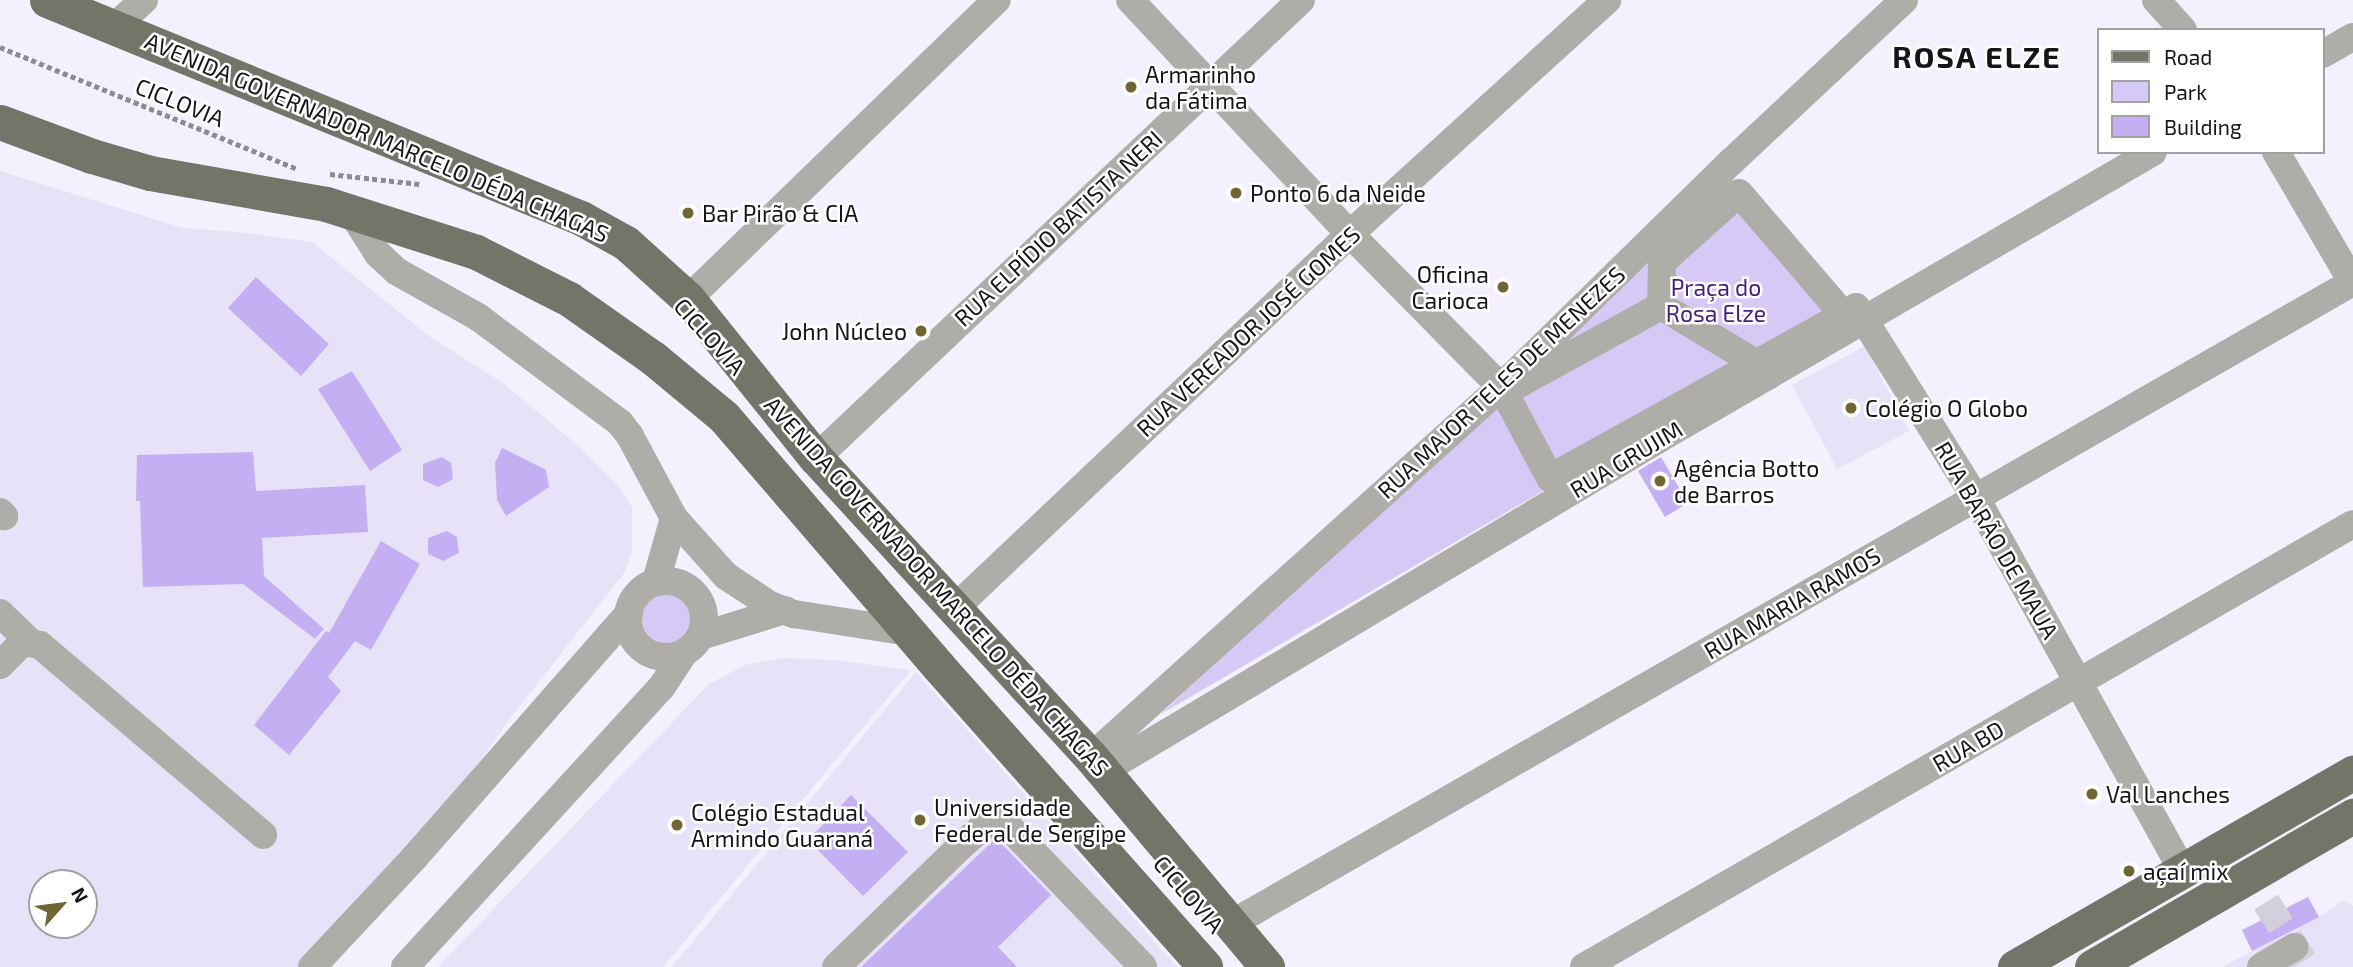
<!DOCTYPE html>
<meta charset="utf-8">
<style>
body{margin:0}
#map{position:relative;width:2353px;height:967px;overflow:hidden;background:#f4f0fe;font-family:"Exo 2",sans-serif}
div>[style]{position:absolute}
.built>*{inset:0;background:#e8e2f8}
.green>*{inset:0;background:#d6c9f6}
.round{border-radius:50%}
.building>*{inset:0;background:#c4aff3}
.minor-tunnel>*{height:28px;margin-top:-14px;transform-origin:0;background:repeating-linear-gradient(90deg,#d3cfdc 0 28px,transparent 0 42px)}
.path>*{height:4.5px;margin-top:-2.25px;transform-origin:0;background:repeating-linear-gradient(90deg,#8d8a94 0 5px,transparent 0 8.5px)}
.minor>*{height:28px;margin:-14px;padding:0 14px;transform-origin:14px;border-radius:14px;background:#aeada7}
.minor>.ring{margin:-14px;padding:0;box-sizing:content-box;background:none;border:28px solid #aeada7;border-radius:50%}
.major>*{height:35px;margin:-17.5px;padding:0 17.5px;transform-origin:17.5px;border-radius:17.5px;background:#757468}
.dots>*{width:19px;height:19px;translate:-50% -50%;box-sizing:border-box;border:4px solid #fff;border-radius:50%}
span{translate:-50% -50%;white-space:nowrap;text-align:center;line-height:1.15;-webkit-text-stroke:5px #fff;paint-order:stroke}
.poi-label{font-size:23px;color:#151419}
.left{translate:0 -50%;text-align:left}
.right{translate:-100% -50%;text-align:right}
.street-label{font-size:23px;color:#151419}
.park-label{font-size:23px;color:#471e7d}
.district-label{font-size:30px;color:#151419;font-weight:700;letter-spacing:2px}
.legend{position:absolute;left:2097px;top:28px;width:228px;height:126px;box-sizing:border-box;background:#fff;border:2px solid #a1a1a3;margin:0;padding:9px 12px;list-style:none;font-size:21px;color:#151419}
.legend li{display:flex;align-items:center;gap:14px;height:35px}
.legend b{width:35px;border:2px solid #a1a1a3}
.north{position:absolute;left:28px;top:869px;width:70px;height:70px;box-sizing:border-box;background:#fff;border:2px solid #a1a1a3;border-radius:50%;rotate:62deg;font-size:19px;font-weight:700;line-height:28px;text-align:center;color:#151419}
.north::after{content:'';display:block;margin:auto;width:24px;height:32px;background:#6f6633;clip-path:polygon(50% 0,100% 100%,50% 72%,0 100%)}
</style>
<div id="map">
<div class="built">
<div style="clip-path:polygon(evenodd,0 171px,183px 228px,249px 233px,312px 242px,429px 336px,503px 383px,581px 448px,618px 485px,632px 507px,632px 551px,625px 572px,512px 716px,332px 967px,0 967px,0 171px,42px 883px,84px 883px,84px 925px,42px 925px,42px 883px)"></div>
<div style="clip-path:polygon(1865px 346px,1909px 431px,1837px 469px,1792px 385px)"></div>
<div style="clip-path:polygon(782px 658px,834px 660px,911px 670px,663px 967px,438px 967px,709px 684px,745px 665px)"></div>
<div style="clip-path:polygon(916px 672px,1177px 967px,672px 967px)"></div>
<div style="clip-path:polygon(2308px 897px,2319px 917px,2343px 900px,2353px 906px,2353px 967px,2222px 967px,2252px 951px,2242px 930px)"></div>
</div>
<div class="green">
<div style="clip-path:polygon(1726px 184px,1844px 315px,1161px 714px)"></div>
<div class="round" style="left:642px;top:593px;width:50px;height:50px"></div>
</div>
<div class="building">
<div style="clip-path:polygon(256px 277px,329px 344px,301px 376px,228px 308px)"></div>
<div style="clip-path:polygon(352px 371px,402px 450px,370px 471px,318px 389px)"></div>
<div style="clip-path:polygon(502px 448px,546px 470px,549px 487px,506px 516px,497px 500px,495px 463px)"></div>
<div style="clip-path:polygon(253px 452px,256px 491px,365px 485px,368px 532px,262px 538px,264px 576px,324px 629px,315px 639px,243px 584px,143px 587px,140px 501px,136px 501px,137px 455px)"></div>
<div style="clip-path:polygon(442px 457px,451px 463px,453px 479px,438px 487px,423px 480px,423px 464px)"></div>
<div style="clip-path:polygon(1661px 457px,1688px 503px,1665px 517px,1638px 471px)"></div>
<div style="clip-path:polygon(447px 531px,457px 537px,459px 553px,443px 561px,428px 554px,428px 538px)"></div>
<div style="clip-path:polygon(381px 541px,420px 564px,371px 650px,355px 641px,328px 677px,341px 691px,289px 755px,254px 725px,326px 631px,329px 633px)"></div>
<div style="clip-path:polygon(851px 795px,908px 852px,863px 896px,808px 840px)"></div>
<div style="clip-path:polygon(996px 838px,1051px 895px,998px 947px,1017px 967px,861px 967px)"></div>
<div style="clip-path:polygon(2308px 897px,2319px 917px,2252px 951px,2242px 930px)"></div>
</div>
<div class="minor-tunnel">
<div style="left:2266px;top:902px;width:77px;rotate:57.8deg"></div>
</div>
<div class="path">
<div style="left:0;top:47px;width:321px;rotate:22.3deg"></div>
<div style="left:330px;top:174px;width:90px;rotate:6.4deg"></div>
</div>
<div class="minor">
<div style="left:1130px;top:0;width:321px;rotate:46.8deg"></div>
<div style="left:1350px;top:234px;width:215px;rotate:45.4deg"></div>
<div style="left:2156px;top:0;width:40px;rotate:48deg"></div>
<div style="left:113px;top:28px;width:42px;rotate:-42.1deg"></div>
<div style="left:2323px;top:54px;width:34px;rotate:-30deg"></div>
<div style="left:2276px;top:152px;width:152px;rotate:59.6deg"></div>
<div style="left:1739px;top:193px;width:161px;rotate:49.3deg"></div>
<div style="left:1844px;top:315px;width:336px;rotate:151deg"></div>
<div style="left:1550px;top:478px;width:98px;rotate:-118.1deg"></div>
<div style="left:1504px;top:392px;width:179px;rotate:-28.7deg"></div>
<div style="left:1661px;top:306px;width:44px;rotate:-88.7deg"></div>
<div style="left:1662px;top:262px;width:103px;rotate:-41.9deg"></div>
<div style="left:352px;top:213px;width:49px;rotate:57.6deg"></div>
<div style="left:378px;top:254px;width:25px;rotate:43deg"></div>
<div style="left:396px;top:271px;width:94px;rotate:29.3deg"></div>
<div style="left:478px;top:317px;width:177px;rotate:36.7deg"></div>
<div style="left:620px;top:423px;width:16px;rotate:52deg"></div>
<div style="left:630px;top:436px;width:93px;rotate:61.8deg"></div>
<div style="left:674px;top:518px;width:66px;rotate:105.9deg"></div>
<div style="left:688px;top:299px;width:430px;rotate:-44.1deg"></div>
<div style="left:1661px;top:306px;width:112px;rotate:31.1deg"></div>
<div style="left:1856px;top:307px;width:226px;rotate:57.9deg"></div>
<div style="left:1976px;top:498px;width:427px;rotate:61deg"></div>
<div style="left:816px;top:458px;width:667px;rotate:-43.36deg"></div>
<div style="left:0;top:512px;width:6px;rotate:45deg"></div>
<div style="left:674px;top:518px;width:78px;rotate:48.1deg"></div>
<div style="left:726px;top:576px;width:53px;rotate:33.4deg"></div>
<div style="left:770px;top:605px;width:26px;rotate:21deg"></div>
<div style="left:794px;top:614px;width:116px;rotate:8.9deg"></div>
<div class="ring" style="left:628px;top:581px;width:48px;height:48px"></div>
<div style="left:954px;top:609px;width:545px;rotate:-43.44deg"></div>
<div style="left:1350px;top:234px;width:348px;rotate:-42.3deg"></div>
<div style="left:0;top:613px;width:40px;rotate:44deg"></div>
<div style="left:701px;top:636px;width:88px;rotate:-17.2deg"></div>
<div style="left:0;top:665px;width:33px;rotate:-45deg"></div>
<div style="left:23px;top:642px;width:17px;rotate:10deg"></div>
<div style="left:40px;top:645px;width:293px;rotate:40.4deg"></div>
<div style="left:1091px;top:757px;width:552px;rotate:-42.06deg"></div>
<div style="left:1501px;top:387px;width:322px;rotate:-44.4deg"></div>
<div style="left:1731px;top:162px;width:237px;rotate:-43.1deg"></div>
<div style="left:1103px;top:771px;width:648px;rotate:-30.84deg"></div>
<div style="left:1659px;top:439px;width:571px;rotate:-30.16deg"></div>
<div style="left:1231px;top:924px;width:1293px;rotate:-29.78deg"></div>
<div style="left:312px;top:967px;width:149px;rotate:-46.9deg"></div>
<div style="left:414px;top:858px;width:326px;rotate:-48.7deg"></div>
<div style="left:405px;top:967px;width:379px;rotate:-47.5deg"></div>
<div style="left:661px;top:688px;width:42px;rotate:-56.7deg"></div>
<div style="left:836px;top:967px;width:175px;rotate:-44.1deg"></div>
<div style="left:962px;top:845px;width:33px;rotate:-41deg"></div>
<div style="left:987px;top:823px;width:12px;rotate:-20deg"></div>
<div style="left:998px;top:819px;width:12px;rotate:35deg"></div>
<div style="left:1008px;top:826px;width:195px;rotate:46.2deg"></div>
<div style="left:1584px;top:967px;width:887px;rotate:-29.95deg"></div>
<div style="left:2261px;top:967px;width:39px;rotate:-31deg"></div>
</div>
<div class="major">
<div style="left:47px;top:0;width:577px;rotate:22.21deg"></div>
<div style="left:581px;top:218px;width:51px;rotate:29.1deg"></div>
<div style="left:626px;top:243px;width:84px;rotate:42.1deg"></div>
<div style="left:688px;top:299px;width:204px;rotate:51.2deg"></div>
<div style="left:816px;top:458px;width:406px;rotate:47.4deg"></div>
<div style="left:1091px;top:757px;width:274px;rotate:50deg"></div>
<div style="left:0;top:122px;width:98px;rotate:20.3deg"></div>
<div style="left:92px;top:156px;width:60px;rotate:16.3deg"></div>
<div style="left:150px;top:173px;width:179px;rotate:10deg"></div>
<div style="left:326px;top:204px;width:157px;rotate:17.7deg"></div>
<div style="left:476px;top:252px;width:104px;rotate:26.8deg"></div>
<div style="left:569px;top:299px;width:103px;rotate:35.1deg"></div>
<div style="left:653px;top:358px;width:92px;rotate:39.7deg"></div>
<div style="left:724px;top:417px;width:330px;rotate:49.3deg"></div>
<div style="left:939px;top:667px;width:401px;rotate:48.4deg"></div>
<div style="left:2015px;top:967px;width:390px;rotate:-29.9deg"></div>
<div style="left:2092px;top:967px;width:302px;rotate:-30.1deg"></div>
</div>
<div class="dots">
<div style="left:1131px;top:87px;background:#6f6633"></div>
<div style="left:1236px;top:193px;background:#6f6633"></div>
<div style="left:688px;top:213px;background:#6f6633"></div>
<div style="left:1503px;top:287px;background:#6f6633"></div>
<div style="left:921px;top:331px;background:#6f6633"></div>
<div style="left:1851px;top:408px;background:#6f6633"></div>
<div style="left:1660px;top:481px;background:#6f6633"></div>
<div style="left:2092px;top:794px;background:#6f6633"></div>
<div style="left:920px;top:820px;background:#6f6633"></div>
<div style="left:677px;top:825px;background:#6f6633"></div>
<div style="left:2129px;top:871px;background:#6f6633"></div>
</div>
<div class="poi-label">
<span class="left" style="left:1145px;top:87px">Armarinho<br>da Fátima</span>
<span class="left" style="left:1250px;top:193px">Ponto 6 da Neide</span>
<span class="left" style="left:702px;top:213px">Bar Pirão &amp; CIA</span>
<span class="right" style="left:1489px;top:287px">Oficina<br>Carioca</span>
<span class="right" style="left:907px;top:331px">John Núcleo</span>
<span class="left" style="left:1865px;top:408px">Colégio O Globo</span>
<span class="left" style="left:1674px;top:481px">Agência Botto<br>de Barros</span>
<span class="left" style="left:2106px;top:794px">Val Lanches</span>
<span class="left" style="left:934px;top:820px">Universidade<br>Federal de Sergipe</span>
<span class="left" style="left:691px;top:825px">Colégio Estadual<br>Armindo Guaraná</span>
<span class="left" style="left:2143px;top:871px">açaí mix</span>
</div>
<div class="street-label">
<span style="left:180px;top:102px;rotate:22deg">CICLOVIA</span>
<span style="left:377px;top:137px;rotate:23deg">AVENIDA GOVERNADOR MARCELO DÉDA CHAGAS</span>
<span style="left:1058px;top:228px;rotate:-43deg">RUA ELPÍDIO BATISTA NERI</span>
<span style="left:1248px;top:331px;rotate:-43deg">RUA VEREADOR JOSÉ GOMES</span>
<span style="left:710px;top:336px;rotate:48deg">CICLOVIA</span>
<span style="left:1501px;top:382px;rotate:-43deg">RUA MAJOR TELES DE MENEZES</span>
<span style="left:1626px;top:459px;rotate:-31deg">RUA GRUJIM</span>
<span style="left:1997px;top:540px;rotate:60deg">RUA BARÃO DE MAUA</span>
<span style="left:937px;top:586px;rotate:48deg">AVENIDA GOVERNADOR MARCELO DÉDA CHAGAS</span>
<span style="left:1792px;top:603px;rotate:-30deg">RUA MARIA RAMOS</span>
<span style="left:1968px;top:746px;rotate:-30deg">RUA BD</span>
<span style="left:1189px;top:894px;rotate:49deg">CICLOVIA</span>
</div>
<div class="park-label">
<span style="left:1716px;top:300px">Praça do<br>Rosa Elze</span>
</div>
<div class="district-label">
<span style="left:1977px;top:56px">ROSA ELZE</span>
</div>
<ul class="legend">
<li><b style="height:9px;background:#757468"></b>Road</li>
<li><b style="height:19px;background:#d6c9f6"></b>Park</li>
<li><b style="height:19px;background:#c4aff3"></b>Building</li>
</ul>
<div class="north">N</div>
</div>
